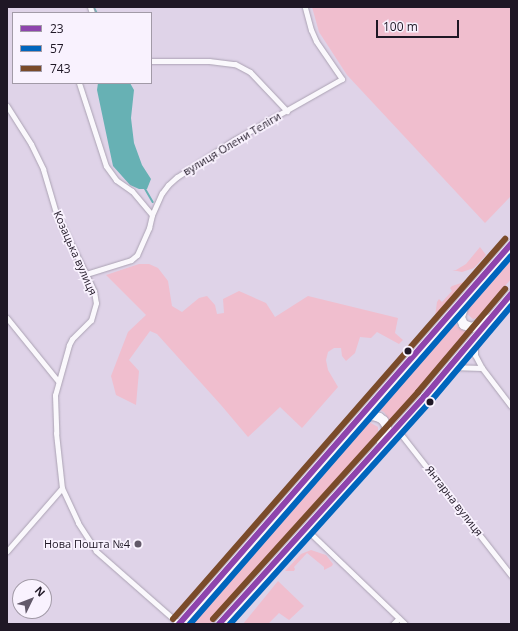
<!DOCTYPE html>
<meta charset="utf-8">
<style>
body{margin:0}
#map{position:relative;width:518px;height:631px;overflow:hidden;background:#dfd3e8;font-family:"Open Sans",sans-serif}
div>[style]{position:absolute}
.green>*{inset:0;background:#f0bece}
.water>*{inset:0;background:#67b1b4}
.stream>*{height:1.5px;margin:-0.75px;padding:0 0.75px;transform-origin:0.75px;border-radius:0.75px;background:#67b1b4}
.roads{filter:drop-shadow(0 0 1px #aba2b3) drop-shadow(0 0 1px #aba2b3)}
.minor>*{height:5px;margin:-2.5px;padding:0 2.5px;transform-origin:2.5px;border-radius:2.5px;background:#faf8fc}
.trunk>*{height:9px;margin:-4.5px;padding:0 4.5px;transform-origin:4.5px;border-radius:4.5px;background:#faf8fc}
.bus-1>*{height:6px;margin:-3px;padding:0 3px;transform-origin:3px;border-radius:3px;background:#8e44ad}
.bus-2>*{height:6px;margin:-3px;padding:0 3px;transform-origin:3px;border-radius:3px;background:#0065bd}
.bus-3>*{height:6px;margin:-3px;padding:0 3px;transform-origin:3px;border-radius:3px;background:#7a4b2a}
.dots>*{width:11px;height:11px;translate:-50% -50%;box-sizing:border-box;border:2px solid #f9f2fe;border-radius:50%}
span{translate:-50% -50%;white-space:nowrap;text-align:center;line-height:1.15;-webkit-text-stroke:3.5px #f9f2fe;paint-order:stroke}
.street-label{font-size:11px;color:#1f1725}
.poi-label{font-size:11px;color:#1f1725}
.right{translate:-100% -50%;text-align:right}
.frame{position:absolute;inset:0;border:8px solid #1f1725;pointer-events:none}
.legend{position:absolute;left:12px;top:12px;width:140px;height:72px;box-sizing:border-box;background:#f9f2fe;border:1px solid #a29aa7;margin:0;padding:5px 7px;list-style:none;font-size:12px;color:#1f1725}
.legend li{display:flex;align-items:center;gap:8px;height:20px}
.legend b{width:20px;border:1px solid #a29aa7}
.north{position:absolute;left:12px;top:579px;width:40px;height:40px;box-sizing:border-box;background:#f9f2fe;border:1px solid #a29aa7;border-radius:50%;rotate:47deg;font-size:11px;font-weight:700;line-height:16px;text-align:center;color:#1f1725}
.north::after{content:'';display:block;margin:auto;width:14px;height:18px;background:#625969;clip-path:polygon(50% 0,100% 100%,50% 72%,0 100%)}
.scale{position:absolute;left:376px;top:20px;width:83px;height:18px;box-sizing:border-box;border:2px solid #1f1725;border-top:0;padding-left:5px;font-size:12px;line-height:14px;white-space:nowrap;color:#1f1725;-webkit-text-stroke:3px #f9f2fe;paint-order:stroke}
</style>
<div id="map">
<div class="green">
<div style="clip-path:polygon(312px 7px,511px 7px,511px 196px,485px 223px,347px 75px,319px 32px)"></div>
<div style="clip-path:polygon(480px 247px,486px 255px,474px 268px,462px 272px,452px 270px,456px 270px,466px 264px)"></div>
<div style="clip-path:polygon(511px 261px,511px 279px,477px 318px,473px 319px,467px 314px,468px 309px)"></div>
<div style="clip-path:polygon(139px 264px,149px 264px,158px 268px,168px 281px,172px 306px,182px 312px,199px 298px,207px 296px,215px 305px,217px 314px,224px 313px,223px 299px,239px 291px,266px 303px,275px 317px,308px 296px,398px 318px,395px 333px,403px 340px,399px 344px,377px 332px,371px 338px,360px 337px,355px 353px,346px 361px,342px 356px,341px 348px,334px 348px,328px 352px,326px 360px,328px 370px,338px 387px,302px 428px,280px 407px,248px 437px,221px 405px,157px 334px,150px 331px,129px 360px,139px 371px,136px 405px,116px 395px,111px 376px,128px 332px,146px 315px,106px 275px)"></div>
<div style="clip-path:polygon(470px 280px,435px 317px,437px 302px,439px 299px,442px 302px,452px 291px,450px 288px,452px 286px)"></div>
<div style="clip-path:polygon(454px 320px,458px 327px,468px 332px,390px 422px,384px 412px,377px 409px)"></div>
<div style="clip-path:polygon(369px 422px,378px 427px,378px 432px,298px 529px,210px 624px,188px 624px)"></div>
<div style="clip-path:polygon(311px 550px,326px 555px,333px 564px,332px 566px,324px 570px,324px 567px,307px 553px,294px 567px,295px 569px,294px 571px,285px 571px,301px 554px)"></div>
<div style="clip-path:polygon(278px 581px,304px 606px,289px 620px,279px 613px,268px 624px,243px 624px)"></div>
</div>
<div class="water">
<div style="clip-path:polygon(98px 83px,130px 83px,134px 90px,131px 118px,134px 143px,142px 165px,151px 179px,147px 189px,139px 189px,130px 185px,113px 166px,97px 90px)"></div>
</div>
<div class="stream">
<div style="left:94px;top:7px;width:7px;rotate:63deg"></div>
<div style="left:145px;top:188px;width:16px;rotate:60deg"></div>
</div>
<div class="roads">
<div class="minor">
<div style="left:90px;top:7px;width:6px;rotate:72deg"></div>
<div style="left:151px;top:61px;width:58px"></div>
<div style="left:209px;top:61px;width:26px;rotate:7deg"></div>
<div style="left:235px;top:64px;width:17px;rotate:28deg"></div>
<div style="left:250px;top:72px;width:54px;rotate:46.5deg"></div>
<div style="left:79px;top:83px;width:87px;rotate:72deg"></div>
<div style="left:106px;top:166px;width:17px;rotate:54deg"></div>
<div style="left:116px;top:180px;width:19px;rotate:35deg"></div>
<div style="left:132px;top:191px;width:31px;rotate:50deg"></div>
<div style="left:7px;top:106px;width:45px;rotate:57.7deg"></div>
<div style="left:31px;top:144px;width:28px;rotate:64deg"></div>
<div style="left:43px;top:169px;width:46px;rotate:73.5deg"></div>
<div style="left:56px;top:213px;width:68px;rotate:63.8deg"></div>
<div style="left:86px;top:274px;width:19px;rotate:65deg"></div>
<div style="left:94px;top:291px;width:12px;rotate:81deg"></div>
<div style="left:96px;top:303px;width:18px;rotate:106deg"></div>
<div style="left:91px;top:320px;width:27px;rotate:135deg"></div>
<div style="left:72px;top:339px;width:7px;rotate:117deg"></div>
<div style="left:69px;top:345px;width:52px;rotate:105.6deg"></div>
<div style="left:55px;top:395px;width:38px;rotate:88deg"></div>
<div style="left:56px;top:433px;width:55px;rotate:83.8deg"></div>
<div style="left:62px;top:488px;width:84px;rotate:131.1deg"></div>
<div style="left:86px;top:274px;width:47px;rotate:-17.3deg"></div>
<div style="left:131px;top:260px;width:8px;rotate:-40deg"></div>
<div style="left:137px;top:255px;width:30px;rotate:-66deg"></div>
<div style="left:149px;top:228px;width:13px;rotate:-77deg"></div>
<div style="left:152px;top:215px;width:24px;rotate:-66deg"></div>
<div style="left:162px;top:193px;width:10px;rotate:-53deg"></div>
<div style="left:168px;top:185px;width:12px;rotate:-42deg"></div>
<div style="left:177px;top:177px;width:68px;rotate:-33deg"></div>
<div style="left:234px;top:140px;width:124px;rotate:-29.5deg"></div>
<div style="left:342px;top:79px;width:46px;rotate:-124.4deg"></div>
<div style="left:316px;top:41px;width:12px;rotate:-114deg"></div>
<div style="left:311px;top:30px;width:24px;rotate:-105deg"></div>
<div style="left:7px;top:318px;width:81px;rotate:51deg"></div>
<div style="left:475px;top:339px;width:16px;rotate:90deg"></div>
<div style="left:475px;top:355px;width:15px;rotate:62deg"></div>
<div style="left:482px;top:368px;width:48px;rotate:52.7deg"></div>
<div style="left:450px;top:367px;width:32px;rotate:2deg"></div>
<div style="left:396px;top:428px;width:187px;rotate:52deg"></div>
<div style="left:62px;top:488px;width:38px;rotate:65deg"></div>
<div style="left:78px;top:523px;width:33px;rotate:57deg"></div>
<div style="left:96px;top:551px;width:111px;rotate:41.3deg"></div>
<div style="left:306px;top:529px;width:137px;rotate:43.8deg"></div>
<div style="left:393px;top:624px;width:8px;rotate:-45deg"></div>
</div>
<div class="trunk">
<div style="left:466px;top:298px;width:20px;rotate:108deg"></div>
<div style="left:460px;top:317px;width:8px;rotate:67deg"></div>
<div style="left:463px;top:324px;width:9px;rotate:21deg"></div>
<div style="left:471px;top:327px;width:21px;rotate:-25deg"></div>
<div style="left:360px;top:421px;width:9px;rotate:-36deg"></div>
<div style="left:367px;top:416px;width:5px;rotate:-11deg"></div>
<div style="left:372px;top:415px;width:7px;rotate:16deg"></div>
<div style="left:379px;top:417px;width:5px;rotate:37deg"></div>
<div style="left:383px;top:420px;width:6px;rotate:59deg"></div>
<div style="left:386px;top:425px;width:6px;rotate:90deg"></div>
<div style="left:386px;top:431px;width:11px;rotate:117deg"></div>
<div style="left:179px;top:624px;width:505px;rotate:-48.86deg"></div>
<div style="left:219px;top:624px;width:306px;rotate:-47.9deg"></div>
<div style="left:424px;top:397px;width:135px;rotate:-49.8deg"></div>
</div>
</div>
<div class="bus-1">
<div style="left:179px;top:624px;width:505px;rotate:-48.86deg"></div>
<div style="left:219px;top:624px;width:306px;rotate:-47.9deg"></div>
<div style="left:424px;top:397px;width:135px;rotate:-49.8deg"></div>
</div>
<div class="bus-2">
<div style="left:190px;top:624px;width:488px;rotate:-48.9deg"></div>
<div style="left:230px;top:624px;width:299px;rotate:-48deg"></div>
<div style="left:430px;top:402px;width:126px;rotate:-49.8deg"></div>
</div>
<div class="bus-3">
<div style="left:173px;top:619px;width:505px;rotate:-48.86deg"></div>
<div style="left:213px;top:619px;width:306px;rotate:-47.9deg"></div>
<div style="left:418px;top:392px;width:135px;rotate:-49.8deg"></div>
</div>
<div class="dots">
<div style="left:408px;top:351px;background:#1f1725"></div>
<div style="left:430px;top:402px;background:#1f1725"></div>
<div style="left:138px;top:544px;background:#625969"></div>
</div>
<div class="street-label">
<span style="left:232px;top:144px;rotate:-31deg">вулиця Олени Теліги</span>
<span style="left:75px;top:253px;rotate:66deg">Козацька вулиця</span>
<span style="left:454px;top:501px;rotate:52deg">Янтарна вулиця</span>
</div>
<div class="poi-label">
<span class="right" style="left:130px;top:544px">Нова Пошта №4</span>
</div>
<div class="frame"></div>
<ul class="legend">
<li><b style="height:5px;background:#8e44ad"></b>23</li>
<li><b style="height:5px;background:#0065bd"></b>57</li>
<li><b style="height:5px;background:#7a4b2a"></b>743</li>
</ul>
<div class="north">N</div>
<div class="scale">100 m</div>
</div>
